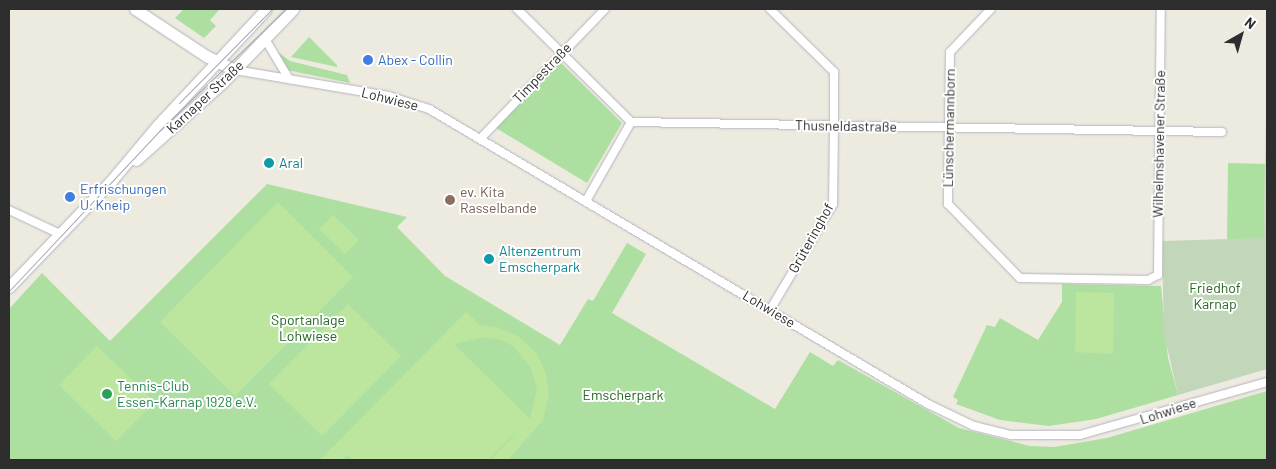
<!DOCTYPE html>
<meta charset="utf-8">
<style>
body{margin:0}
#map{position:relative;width:1276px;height:469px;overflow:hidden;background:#edeae0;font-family:Barlow,sans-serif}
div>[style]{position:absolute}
.green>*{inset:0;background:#addfa1}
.cemetery>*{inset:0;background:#c2d6b9}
.pitch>*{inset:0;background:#bce69e}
.roads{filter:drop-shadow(0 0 1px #b4b4bf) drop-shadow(0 0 1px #b4b4bf)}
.minor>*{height:8px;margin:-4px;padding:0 4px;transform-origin:4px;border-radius:4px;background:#fff}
.secondary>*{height:11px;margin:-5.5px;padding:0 5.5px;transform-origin:5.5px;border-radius:5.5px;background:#fff}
.tram>*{height:1px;margin:-0.5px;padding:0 0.5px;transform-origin:0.5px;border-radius:0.5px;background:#a3a3b5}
.dots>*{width:14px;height:14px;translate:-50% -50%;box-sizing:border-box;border:2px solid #fff;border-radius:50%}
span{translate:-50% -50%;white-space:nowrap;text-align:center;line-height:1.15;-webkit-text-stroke:4px #fff;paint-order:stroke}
.shop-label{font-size:14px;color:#366cbe}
.left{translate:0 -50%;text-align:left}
.street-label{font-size:14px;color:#2d2d2d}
.culture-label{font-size:14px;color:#0d838f}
.education-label{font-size:14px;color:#785e54}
.park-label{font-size:14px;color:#246620}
.leisure-label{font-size:14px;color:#27864d}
.frame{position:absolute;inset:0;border:10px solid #2d2d2d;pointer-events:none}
.north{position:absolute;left:1216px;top:10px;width:50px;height:50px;-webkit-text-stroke:4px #fff;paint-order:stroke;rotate:38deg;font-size:14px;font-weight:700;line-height:20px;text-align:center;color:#2d2d2d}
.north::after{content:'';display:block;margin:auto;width:18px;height:22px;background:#2d2d2d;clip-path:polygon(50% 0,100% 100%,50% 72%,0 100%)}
</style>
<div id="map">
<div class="green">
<div style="clip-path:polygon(184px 9px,220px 9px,210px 20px,216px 26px,204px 38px,175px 18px)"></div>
<div style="clip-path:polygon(309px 37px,337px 65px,337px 67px,291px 57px)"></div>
<div style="clip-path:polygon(278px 52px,290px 61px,347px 75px,350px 83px,287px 70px)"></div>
<div style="clip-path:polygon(560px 62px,622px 123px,587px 183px,496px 128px)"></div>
<div style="clip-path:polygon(1228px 163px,1265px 164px,1264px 238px,1227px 241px)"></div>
<div style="clip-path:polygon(267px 184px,407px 217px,397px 227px,445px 276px,560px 345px,588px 299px,593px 301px,627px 243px,646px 254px,612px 313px,775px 409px,810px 352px,833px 366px,838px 360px,959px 428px,1030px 446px,1054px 447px,1107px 438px,1267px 391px,1267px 460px,9px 460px,9px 309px,42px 273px,110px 341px)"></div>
<div style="clip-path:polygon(1062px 284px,1161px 286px,1168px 358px,1178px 395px,1096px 419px,1049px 426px,1000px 420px,956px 404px,958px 400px,953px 397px,987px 325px,995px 327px,1000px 318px,1038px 340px,1062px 302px)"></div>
</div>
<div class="cemetery">
<div style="clip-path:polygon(1267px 50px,1267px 369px,1178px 395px,1164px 333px,1162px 241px,1264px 238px)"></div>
</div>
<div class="pitch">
<div style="clip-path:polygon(278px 202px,353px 277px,235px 396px,160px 322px)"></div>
<div style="clip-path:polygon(333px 215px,359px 240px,345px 254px,319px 229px)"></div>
<div style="clip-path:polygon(1076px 292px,1114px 293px,1113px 354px,1075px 352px)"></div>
<div style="clip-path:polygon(348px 304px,401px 356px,322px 436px,269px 384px)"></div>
<div style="clip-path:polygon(evenodd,466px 312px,480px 325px,499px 328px,519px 337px,537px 354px,546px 374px,549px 394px,543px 420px,508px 460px,491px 460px,529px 419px,488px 460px,353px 460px,346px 454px,344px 460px,320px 460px,466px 312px,485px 337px,502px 340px,514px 347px,531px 368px,537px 389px,530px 419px,454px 344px,485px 337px)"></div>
<div style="clip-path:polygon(97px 346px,155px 402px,116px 441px,59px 385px)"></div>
</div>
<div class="roads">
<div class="minor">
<div style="left:517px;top:9px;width:161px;rotate:44.7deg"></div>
<div style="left:631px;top:122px;width:591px;rotate:0.97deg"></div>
<div style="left:770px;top:9px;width:90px;rotate:44.5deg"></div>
<div style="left:834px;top:72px;width:54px;rotate:90deg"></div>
<div style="left:834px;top:126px;width:78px;rotate:90.7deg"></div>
<div style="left:833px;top:204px;width:123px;rotate:120.7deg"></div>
<div style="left:991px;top:9px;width:59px;rotate:133.6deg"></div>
<div style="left:950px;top:52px;width:152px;rotate:90.8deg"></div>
<div style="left:948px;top:204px;width:103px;rotate:45.8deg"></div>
<div style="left:1020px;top:278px;width:128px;rotate:0.9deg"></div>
<div style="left:1148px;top:280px;width:11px;rotate:-27deg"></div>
<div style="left:1158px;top:275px;width:266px;rotate:-89.4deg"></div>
<div style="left:265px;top:39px;width:47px;rotate:59deg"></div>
<div style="left:235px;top:70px;width:156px;rotate:9.6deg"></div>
<div style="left:389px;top:96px;width:42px;rotate:18deg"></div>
<div style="left:429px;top:109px;width:580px;rotate:30.59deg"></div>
<div style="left:928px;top:404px;width:51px;rotate:25.6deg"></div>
<div style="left:974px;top:426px;width:38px;rotate:14deg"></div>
<div style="left:1011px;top:435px;width:69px"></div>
<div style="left:1080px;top:435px;width:194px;rotate:-15.8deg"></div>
<div style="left:480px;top:139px;width:180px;rotate:-46.1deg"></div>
<div style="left:586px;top:201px;width:91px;rotate:-60.3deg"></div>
<div style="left:9px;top:210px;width:56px;rotate:25.2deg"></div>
</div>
<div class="secondary">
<div style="left:135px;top:9px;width:85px;rotate:33.5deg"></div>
<div style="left:206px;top:56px;width:32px;rotate:26deg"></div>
<div style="left:136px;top:160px;width:117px;rotate:-41.9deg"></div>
<div style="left:223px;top:82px;width:101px;rotate:-46.2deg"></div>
<div style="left:9px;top:287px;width:147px;rotate:-46.1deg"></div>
<div style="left:111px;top:181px;width:73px;rotate:-50deg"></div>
<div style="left:158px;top:125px;width:158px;rotate:-47deg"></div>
</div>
</div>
<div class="tram">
<div style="left:179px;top:103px;width:132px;rotate:-45.3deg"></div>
<div style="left:9px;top:291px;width:231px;rotate:-46.8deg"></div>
<div style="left:167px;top:123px;width:165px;rotate:-43.8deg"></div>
</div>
<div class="dots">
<div style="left:368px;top:60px;background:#3f7fe0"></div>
<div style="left:269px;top:163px;background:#0f9aa8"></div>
<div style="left:70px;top:197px;background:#3f7fe0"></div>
<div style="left:450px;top:200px;background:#8d6e63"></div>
<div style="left:489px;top:259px;background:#0f9aa8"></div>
<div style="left:107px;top:394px;background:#2e9e5b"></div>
</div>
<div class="shop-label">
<span class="left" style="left:378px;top:60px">Abex - Collin</span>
<span class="left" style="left:80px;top:197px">Erfrischungen<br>U. Kneip</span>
</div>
<div class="street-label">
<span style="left:542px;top:73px;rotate:-46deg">Timpestraße</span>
<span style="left:205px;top:97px;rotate:-43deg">Karnaper Straße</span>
<span style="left:390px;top:99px;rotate:14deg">Lohwiese</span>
<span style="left:846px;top:126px;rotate:1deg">Thusneldastraße</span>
<span style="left:949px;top:128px;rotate:-89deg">Lünschermannborn</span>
<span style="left:1159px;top:144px;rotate:-89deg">Wilhelmshavener Straße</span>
<span style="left:811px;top:238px;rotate:-61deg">Grüteringhof</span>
<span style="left:769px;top:309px;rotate:31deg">Lohwiese</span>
<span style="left:1168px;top:411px;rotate:-18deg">Lohwiese</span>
</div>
<div class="culture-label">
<span class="left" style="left:279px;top:163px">Aral</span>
<span class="left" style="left:499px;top:259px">Altenzentrum<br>Emscherpark</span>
</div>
<div class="education-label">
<span class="left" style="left:460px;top:200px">ev. Kita<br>Rasselbande</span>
</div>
<div class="park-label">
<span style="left:1215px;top:296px">Friedhof<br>Karnap</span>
<span style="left:308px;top:328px">Sportanlage<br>Lohwiese</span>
<span style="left:623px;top:395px">Emscherpark</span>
</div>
<div class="leisure-label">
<span class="left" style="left:117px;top:394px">Tennis-Club<br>Essen-Karnap 1928 e.V.</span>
</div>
<div class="frame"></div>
<div class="north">N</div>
</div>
